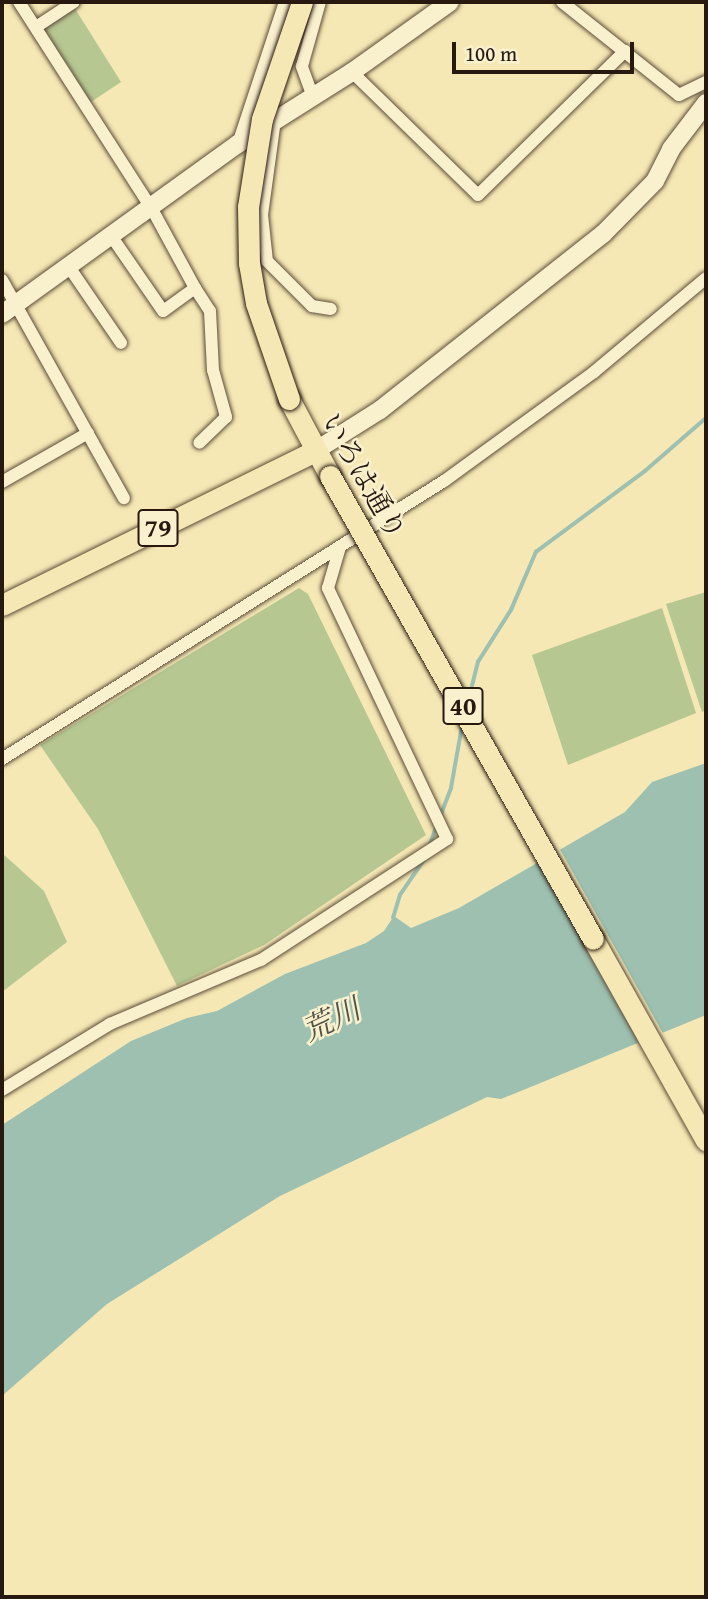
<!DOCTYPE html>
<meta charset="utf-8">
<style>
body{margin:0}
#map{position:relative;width:708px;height:1599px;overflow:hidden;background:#f6e8b4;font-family:"Gentium Book Plus","Noto Serif JP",serif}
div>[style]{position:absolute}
.green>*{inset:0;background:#b6c792}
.water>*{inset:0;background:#9dc0b0}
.pier>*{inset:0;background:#f6e8b4}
.stream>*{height:3.5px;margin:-1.75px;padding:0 1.75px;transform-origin:1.75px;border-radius:1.75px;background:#9dc0b0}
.roads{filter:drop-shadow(0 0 2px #5b4c39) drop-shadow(0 0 2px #5b4c39)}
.street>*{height:12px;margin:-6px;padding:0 6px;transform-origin:6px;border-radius:6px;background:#f9f0ce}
.secondary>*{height:18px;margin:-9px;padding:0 9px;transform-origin:9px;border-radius:9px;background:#f9f0ce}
.primary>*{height:21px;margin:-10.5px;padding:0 10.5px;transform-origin:10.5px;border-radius:10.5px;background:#f6e8b4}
.bridges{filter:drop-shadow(0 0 2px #271810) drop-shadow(0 0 2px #271810)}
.primary-bridge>*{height:21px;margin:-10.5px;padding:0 10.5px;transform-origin:10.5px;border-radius:10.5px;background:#f6e8b4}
span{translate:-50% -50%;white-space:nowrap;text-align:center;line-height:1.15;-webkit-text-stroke:5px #f9f0ce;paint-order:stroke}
.shield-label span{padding:2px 5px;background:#f9f0ce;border:2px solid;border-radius:5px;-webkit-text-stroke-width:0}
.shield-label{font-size:26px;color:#271810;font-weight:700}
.street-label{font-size:28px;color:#271810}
.water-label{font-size:30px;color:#505348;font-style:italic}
.frame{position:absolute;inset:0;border:4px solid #271810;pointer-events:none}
.scale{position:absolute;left:452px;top:42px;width:182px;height:32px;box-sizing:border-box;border:4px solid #271810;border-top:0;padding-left:9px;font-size:21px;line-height:24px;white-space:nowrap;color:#271810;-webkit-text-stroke:5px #f9f0ce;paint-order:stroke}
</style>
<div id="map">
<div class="green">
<div style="clip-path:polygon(74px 7px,121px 82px,91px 102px,43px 27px)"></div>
<div style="clip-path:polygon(299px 588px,308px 594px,426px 835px,264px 945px,177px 986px,98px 829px,40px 745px)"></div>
<div style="clip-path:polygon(706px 592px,706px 710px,702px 712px,666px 604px)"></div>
<div style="clip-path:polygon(662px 608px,696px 713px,568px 765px,532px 655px)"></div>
<div style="clip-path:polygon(2px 853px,44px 891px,67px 942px,2px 992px)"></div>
</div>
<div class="water">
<div style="clip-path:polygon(706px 763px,706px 1015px,501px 1099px,487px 1097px,280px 1196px,107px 1304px,2px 1396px,2px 1125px,131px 1041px,187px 1018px,217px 1011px,285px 974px,366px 943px,384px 931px,394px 916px,411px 928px,459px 908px,625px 812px,652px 782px)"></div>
</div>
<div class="pier">
<div style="clip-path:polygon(558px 846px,664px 1035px,643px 1044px,539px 858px)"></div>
</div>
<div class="stream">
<div style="left:468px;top:702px;width:41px;rotate:-76deg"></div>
<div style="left:478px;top:662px;width:62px;rotate:-57.6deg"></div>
<div style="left:511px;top:610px;width:63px;rotate:-66.7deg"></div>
<div style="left:536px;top:552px;width:136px;rotate:-36.6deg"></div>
<div style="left:645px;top:471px;width:81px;rotate:-41deg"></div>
<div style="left:440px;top:817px;width:31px;rotate:-69deg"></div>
<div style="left:451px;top:788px;width:63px;rotate:-79.9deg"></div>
<div style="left:429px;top:847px;width:20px;rotate:-70deg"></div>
<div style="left:393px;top:918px;width:24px;rotate:-73deg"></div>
<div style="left:400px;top:895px;width:42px;rotate:-55.6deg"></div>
</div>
<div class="roads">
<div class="street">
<div style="left:19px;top:2px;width:246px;rotate:57.3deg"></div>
<div style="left:152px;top:209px;width:90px;rotate:61.4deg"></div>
<div style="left:195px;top:288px;width:39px;rotate:144deg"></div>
<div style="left:163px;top:311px;width:90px;rotate:-124.6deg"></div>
<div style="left:562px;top:2px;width:149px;rotate:38.5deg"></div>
<div style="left:679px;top:95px;width:30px;rotate:-26deg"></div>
<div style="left:36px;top:27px;width:45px;rotate:-33.3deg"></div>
<div style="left:352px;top:72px;width:176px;rotate:44.3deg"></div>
<div style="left:478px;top:195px;width:206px;rotate:-44.4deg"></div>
<div style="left:313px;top:97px;width:33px;rotate:-110deg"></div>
<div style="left:302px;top:66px;width:66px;rotate:-74.3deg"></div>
<div style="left:275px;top:120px;width:96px;rotate:97.8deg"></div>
<div style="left:262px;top:215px;width:46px;rotate:83.8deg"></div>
<div style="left:267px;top:261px;width:64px;rotate:45deg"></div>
<div style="left:312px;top:306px;width:19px;rotate:9deg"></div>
<div style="left:238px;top:144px;width:150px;rotate:-71.7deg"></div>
<div style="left:69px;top:267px;width:92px;rotate:55.6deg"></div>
<div style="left:2px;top:280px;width:250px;rotate:60.8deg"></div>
<div style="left:195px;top:288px;width:27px;rotate:57deg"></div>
<div style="left:210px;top:311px;width:59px;rotate:87.1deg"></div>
<div style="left:213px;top:370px;width:49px;rotate:74.5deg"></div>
<div style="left:226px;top:417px;width:37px;rotate:136deg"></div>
<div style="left:2px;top:482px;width:99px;rotate:-29.7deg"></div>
<div style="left:2px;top:759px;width:522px;rotate:-32.17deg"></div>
<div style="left:444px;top:481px;width:185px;rotate:-36deg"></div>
<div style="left:594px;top:372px;width:146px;rotate:-40deg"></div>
<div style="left:2px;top:1090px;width:127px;rotate:-31.4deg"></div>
<div style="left:110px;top:1024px;width:164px;rotate:-23deg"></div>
<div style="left:261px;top:960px;width:222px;rotate:-33deg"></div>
<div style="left:447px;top:839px;width:278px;rotate:-115.4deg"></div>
<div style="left:328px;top:588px;width:43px;rotate:-73.7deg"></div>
</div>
<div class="secondary">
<div style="left:2px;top:314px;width:291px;rotate:-35.8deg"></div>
<div style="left:238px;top:144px;width:135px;rotate:-32.3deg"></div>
<div style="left:352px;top:72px;width:120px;rotate:-35.5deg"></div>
<div style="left:315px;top:451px;width:77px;rotate:-32.2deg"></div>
<div style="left:380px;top:410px;width:284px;rotate:-38.3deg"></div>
<div style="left:603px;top:234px;width:74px;rotate:-45.5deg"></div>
<div style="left:655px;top:181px;width:36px;rotate:-63deg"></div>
<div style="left:671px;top:149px;width:58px;rotate:-52.7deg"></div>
</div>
<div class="primary">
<div style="left:289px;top:399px;width:87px;rotate:62deg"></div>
<div style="left:2px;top:605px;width:349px;rotate:-26.2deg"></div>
<div style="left:593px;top:939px;width:231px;rotate:60.7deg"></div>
</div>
</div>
<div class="bridges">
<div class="primary-bridge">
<div style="left:289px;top:399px;width:102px;rotate:-109deg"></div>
<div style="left:256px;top:303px;width:41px;rotate:-99.9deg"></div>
<div style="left:249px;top:263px;width:56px;rotate:-91deg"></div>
<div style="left:248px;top:207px;width:89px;rotate:-81deg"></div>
<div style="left:262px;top:119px;width:124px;rotate:-71.1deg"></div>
<div style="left:330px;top:476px;width:532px;rotate:60.4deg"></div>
</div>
</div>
<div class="shield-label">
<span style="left:158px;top:528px">79</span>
<span style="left:463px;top:706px">40</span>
</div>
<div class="street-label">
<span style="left:364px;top:476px;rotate:60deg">いろは通り</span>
</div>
<div class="water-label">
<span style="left:331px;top:1019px;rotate:-25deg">荒川</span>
</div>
<div class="frame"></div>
<div class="scale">100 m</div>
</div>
